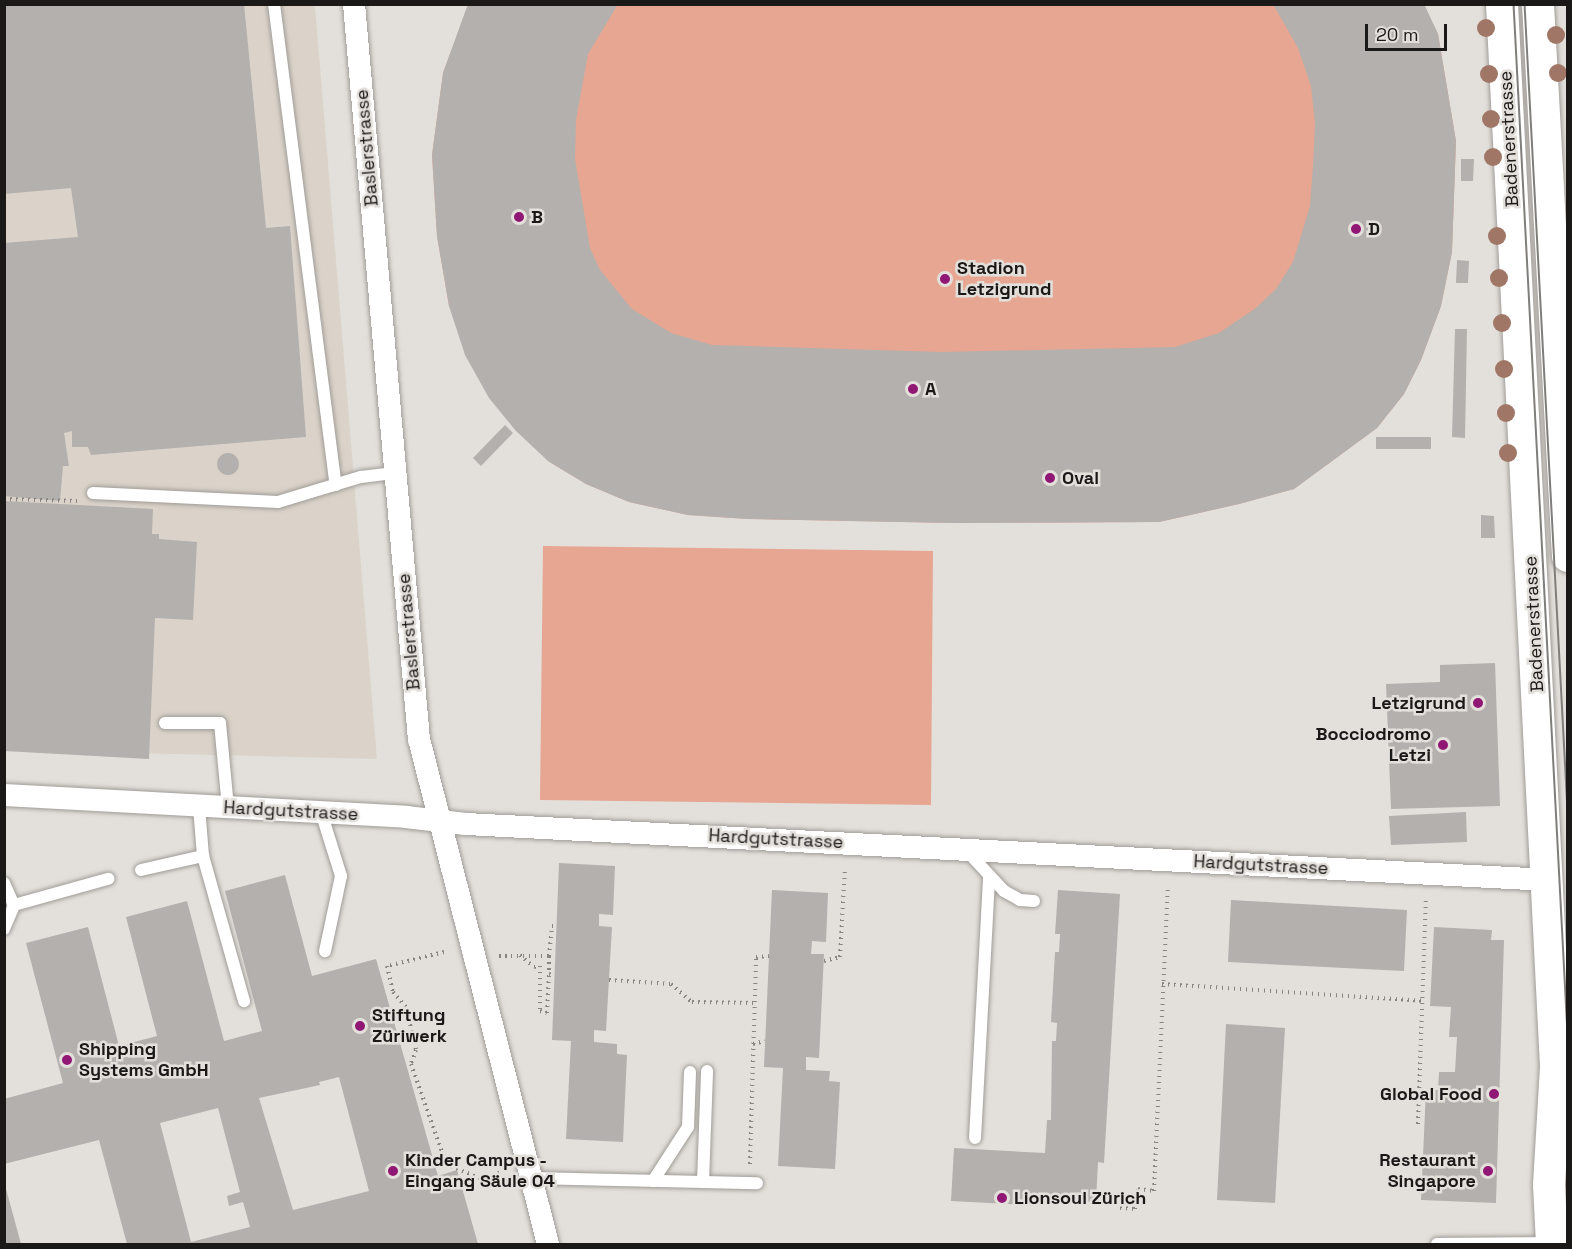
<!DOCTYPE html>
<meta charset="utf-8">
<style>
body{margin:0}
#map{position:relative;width:1572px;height:1249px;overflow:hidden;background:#e3e0db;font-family:"Space Grotesk",sans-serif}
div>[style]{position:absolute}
.built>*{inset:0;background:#dbd3c9}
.green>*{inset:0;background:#e6a692}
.building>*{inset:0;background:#b4b0ad}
.round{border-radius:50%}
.path>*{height:4px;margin-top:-2px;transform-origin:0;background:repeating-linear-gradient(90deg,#878481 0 1.5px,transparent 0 6px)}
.roads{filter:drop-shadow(0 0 2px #a09c98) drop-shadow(0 0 2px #a09c98)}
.lane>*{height:12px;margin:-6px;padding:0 6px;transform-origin:6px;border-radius:6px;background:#fff}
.street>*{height:22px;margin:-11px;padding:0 11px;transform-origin:11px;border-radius:11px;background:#fff}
.secondary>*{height:32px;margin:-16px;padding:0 16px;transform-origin:16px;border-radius:16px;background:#fff}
.tram>*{height:1.5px;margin:-0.75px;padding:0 0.75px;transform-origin:0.75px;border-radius:0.75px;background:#807e7b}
.trees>*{width:18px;height:18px;margin:-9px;border-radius:50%;background:#a07666}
.dots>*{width:16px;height:16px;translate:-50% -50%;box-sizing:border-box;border:3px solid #e3e0db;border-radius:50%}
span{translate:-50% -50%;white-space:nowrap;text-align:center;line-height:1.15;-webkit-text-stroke:5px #e3e0db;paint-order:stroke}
.street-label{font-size:18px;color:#1a1918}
.poi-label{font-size:18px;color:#1a1918;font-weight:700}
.left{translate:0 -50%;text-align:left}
.right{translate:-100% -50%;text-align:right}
.frame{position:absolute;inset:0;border:6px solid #1a1918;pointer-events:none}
.scale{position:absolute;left:1365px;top:24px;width:82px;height:27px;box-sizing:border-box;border:3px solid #1a1918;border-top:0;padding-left:8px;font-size:18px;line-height:21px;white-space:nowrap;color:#1a1918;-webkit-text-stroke:4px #e3e0db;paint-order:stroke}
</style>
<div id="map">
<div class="built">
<div style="clip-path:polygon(5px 5px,315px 5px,377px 759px,5px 750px)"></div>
</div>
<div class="green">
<div style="clip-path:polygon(468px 5px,1424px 5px,1438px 34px,1456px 141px,1452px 252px,1441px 306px,1421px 360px,1404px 394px,1377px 428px,1294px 489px,1239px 504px,1159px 522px,953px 523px,748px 519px,688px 515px,629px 502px,586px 484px,548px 461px,449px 306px,437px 236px,432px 155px,443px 73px)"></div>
<div style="clip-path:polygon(543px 546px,933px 551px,931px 805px,540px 800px)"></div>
</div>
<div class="building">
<div style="clip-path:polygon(4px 4px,244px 4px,266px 228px,290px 226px,306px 437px,91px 455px,88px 447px,72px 447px,72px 431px,64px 433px,69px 466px,63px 466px,60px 501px,4px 496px,4px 243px,78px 237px,71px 188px,4px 194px)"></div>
<div style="clip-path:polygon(468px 4px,618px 4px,588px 54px,576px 120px,575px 159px,590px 248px,600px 270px,632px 309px,671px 333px,712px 345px,942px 352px,1175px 347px,1219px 333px,1256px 308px,1276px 289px,1293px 262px,1310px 206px,1313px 166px,1315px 123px,1311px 86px,1298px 48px,1273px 4px,1424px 4px,1438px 34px,1456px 141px,1452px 252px,1441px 306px,1421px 360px,1404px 394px,1377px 428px,1294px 489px,1239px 504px,1159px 522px,953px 523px,748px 519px,688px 515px,629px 502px,586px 484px,548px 461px,516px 431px,489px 398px,465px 355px,449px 306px,437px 236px,432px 155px,443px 73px)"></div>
<div style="clip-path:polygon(1461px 159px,1474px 159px,1473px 181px,1461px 181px)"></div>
<div style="clip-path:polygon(1457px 260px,1469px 261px,1468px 283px,1456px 283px)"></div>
<div style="clip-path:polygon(1455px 329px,1467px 329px,1465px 438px,1452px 437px)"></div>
<div style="clip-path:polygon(505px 425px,513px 433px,481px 466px,473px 458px)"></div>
<div style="clip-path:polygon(1376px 437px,1431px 437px,1431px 449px,1376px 449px)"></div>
<div class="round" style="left:217px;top:453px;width:22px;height:22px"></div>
<div style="clip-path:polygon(4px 501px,153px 509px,152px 534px,159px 534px,159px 539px,197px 542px,193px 620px,155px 618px,149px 759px,4px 751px)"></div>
<div style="clip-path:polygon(1481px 515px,1494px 516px,1495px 538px,1481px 538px)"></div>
<div style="clip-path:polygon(1495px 663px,1500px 806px,1391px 809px,1386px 684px,1440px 682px,1440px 665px)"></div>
<div style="clip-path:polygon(1466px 812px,1467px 842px,1391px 845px,1389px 816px)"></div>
<div style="clip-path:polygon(559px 863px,615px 866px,613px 915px,599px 914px,599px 926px,612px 927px,606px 1031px,594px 1030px,594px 1042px,617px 1044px,617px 1054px,627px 1055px,623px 1142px,566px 1139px,571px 1041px,552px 1040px)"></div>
<div style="clip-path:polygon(evenodd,285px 875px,312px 976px,376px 959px,438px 1176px,457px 1170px,478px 1244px,127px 1244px,99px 1140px,4px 1164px,4px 1099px,63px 1083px,26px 943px,88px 927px,119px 1046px,157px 1036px,126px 917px,187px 901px,224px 1041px,262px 1031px,225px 891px,285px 875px,339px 1077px,369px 1191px,293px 1210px,259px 1098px,320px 1085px,319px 1082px,339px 1077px,285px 875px,218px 1108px,240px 1192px,227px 1196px,229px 1206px,243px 1202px,250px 1227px,191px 1242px,160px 1123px,218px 1108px)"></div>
<div style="clip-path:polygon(772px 890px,828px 893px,826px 942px,812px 941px,811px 954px,824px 954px,819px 1058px,806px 1057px,806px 1070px,830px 1071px,829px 1081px,840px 1082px,835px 1169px,778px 1166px,783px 1068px,764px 1067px)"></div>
<div style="clip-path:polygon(1058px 890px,1120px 894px,1104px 1163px,1098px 1162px,1096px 1202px,1045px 1199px,1044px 1206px,951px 1201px,954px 1148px,1045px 1153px,1047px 1120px,1051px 1120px,1052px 1041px,1056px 1041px,1057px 1023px,1051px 1022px,1055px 952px,1059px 952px,1060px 934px,1055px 934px)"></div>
<div style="clip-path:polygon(1231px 900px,1407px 910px,1404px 971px,1228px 962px)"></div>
<div style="clip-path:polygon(1434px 927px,1492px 930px,1491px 940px,1504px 940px,1496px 1203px,1421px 1200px,1426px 1090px,1438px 1090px,1439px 1072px,1455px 1072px,1457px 1037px,1449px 1037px,1451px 1007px,1430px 1006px)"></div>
<div style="clip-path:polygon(1226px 1024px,1285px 1028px,1275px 1203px,1217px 1200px)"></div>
<div style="clip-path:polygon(4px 1185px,5px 1185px,21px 1244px,4px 1244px)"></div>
</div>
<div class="path">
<div style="left:4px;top:499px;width:73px;rotate:1.6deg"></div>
<div style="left:444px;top:952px;width:59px;rotate:166.2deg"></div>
<div style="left:387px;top:966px;width:27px;rotate:77deg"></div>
<div style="left:393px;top:992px;width:20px;rotate:49deg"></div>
<div style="left:406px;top:1007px;width:44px;rotate:76.9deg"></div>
<div style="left:416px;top:1050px;width:15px;rotate:110deg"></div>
<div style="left:411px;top:1064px;width:96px;rotate:70.6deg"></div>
<div style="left:443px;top:1155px;width:14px;rotate:54deg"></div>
<div style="left:451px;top:1166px;width:33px;rotate:23deg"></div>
<div style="left:481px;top:1179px;width:22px;rotate:-18deg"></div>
<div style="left:520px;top:955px;width:18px;rotate:41deg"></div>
<div style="left:534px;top:967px;width:6px;rotate:-9deg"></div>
<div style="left:540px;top:966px;width:45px;rotate:90deg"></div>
<div style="left:540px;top:1011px;width:7px;rotate:16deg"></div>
<div style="left:547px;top:1013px;width:39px;rotate:-87deg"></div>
<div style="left:499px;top:956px;width:50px"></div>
<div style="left:549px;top:956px;width:18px;rotate:90deg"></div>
<div style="left:549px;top:974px;width:5px;rotate:11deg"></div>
<div style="left:549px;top:956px;width:30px;rotate:-84deg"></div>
<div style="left:552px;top:926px;width:5px"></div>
<div style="left:824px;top:961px;width:16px;rotate:-14deg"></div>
<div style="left:840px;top:957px;width:90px;rotate:-86.8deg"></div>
<div style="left:609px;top:980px;width:62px;rotate:3.7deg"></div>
<div style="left:671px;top:984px;width:28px;rotate:41deg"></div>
<div style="left:692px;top:1002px;width:62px;rotate:0.9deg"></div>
<div style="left:1162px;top:984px;width:261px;rotate:3.7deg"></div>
<div style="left:753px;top:1044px;width:12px;rotate:-14deg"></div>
<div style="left:1418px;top:1124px;width:225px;rotate:-88deg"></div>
<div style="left:750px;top:1164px;width:207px;rotate:-88.3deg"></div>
<div style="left:756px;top:957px;width:13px;rotate:-4deg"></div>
<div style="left:462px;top:1183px;width:18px;rotate:-13deg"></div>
<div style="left:1120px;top:1208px;width:15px;rotate:4deg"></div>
<div style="left:1135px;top:1209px;width:20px;rotate:-81deg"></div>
<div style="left:1138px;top:1189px;width:16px;rotate:7deg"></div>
<div style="left:1154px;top:1191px;width:306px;rotate:-87.4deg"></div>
</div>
<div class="roads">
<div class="lane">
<div style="left:274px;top:4px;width:485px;rotate:82.7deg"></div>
<div style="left:93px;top:493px;width:185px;rotate:2.8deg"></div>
<div style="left:278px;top:502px;width:87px;rotate:-16.8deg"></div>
<div style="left:361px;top:477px;width:34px;rotate:-7deg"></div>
<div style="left:165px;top:723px;width:55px"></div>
<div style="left:220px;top:723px;width:84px;rotate:84.6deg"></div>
<div style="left:321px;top:812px;width:67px;rotate:72.6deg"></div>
<div style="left:341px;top:876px;width:77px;rotate:102deg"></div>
<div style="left:965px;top:849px;width:57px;rotate:47.1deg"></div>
<div style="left:1004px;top:891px;width:18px;rotate:29deg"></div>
<div style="left:1020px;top:900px;width:14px;rotate:4deg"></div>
<div style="left:203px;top:856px;width:151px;rotate:74.2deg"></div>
<div style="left:141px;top:870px;width:64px;rotate:-12.7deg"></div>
<div style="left:203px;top:856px;width:50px;rotate:-94.6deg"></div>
<div style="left:4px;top:883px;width:24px;rotate:66deg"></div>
<div style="left:14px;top:905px;width:98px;rotate:-15.5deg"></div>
<div style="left:4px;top:929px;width:26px;rotate:-67deg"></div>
<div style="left:975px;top:1138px;width:261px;rotate:-86.9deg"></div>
<div style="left:531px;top:1178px;width:226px;rotate:1.3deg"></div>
<div style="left:653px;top:1181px;width:64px;rotate:-57.1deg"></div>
<div style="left:688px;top:1127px;width:55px;rotate:-87.9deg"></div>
<div style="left:703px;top:1182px;width:111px;rotate:-87.9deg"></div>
<div style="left:1437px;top:1244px;width:113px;rotate:-0.5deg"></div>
</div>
<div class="street">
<div style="left:354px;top:4px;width:738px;rotate:84.95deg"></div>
<div style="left:419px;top:739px;width:521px;rotate:75.67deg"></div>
<div style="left:4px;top:795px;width:403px;rotate:3.1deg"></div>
<div style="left:406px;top:817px;width:60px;rotate:6.7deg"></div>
<div style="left:466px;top:824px;width:1083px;rotate:2.96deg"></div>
</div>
<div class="secondary">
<div style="left:1502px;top:4px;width:1064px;rotate:87.09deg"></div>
<div style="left:1556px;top:1067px;width:118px;rotate:93.4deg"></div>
<div style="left:1549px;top:1185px;width:59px;rotate:87.1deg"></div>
<div style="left:1538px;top:4px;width:553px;rotate:86.89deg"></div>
</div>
</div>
<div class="tram">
<div style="left:1514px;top:4px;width:1032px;rotate:87deg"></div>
<div style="left:1525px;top:4px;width:809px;rotate:86.95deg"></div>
</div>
<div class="trees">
<div style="left:1486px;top:28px"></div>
<div style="left:1556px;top:35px"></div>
<div style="left:1558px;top:73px"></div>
<div style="left:1489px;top:74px"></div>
<div style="left:1491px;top:119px"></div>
<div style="left:1493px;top:157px"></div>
<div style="left:1497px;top:236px"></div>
<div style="left:1499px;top:278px"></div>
<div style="left:1502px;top:323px"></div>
<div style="left:1504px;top:369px"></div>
<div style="left:1506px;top:413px"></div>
<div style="left:1508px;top:453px"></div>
</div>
<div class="dots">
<div style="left:519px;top:217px;background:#911774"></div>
<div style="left:1356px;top:229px;background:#911774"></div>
<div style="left:945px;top:279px;background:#911774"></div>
<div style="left:913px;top:389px;background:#911774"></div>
<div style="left:1050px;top:478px;background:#911774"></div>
<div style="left:1478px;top:703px;background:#911774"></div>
<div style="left:1443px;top:745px;background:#911774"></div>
<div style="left:360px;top:1026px;background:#911774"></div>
<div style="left:67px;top:1060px;background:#911774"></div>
<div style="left:1494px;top:1094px;background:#911774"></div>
<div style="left:393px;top:1171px;background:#911774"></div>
<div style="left:1488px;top:1171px;background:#911774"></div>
<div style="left:1002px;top:1198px;background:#911774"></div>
</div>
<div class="street-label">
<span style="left:1509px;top:139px;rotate:-93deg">Badenerstrasse</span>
<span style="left:367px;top:148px;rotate:-95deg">Baslerstrasse</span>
<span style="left:1534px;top:624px;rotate:-93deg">Badenerstrasse</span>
<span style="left:409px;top:632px;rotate:-95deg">Baslerstrasse</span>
<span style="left:291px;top:811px;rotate:3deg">Hardgutstrasse</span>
<span style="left:776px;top:839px;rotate:3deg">Hardgutstrasse</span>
<span style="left:1261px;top:865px;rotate:3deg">Hardgutstrasse</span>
</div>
<div class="poi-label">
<span class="left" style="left:531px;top:217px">B</span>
<span class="left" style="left:1368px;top:229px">D</span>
<span class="left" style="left:957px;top:279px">Stadion<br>Letzigrund</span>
<span class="left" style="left:925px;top:389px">A</span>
<span class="left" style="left:1062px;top:478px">Oval</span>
<span class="right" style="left:1466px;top:703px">Letzigrund</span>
<span class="right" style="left:1431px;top:745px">Bocciodromo<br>Letzi</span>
<span class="left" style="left:372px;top:1026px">Stiftung<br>Züriwerk</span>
<span class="left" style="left:79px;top:1060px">Shipping<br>Systems GmbH</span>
<span class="right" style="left:1482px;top:1094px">Global Food</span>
<span class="left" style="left:405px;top:1171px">Kinder Campus -<br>Eingang Säule 04</span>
<span class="right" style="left:1476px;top:1171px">Restaurant<br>Singapore</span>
<span class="left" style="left:1014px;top:1198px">Lionsoul Zürich</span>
</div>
<div class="frame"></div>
<div class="scale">20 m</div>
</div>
